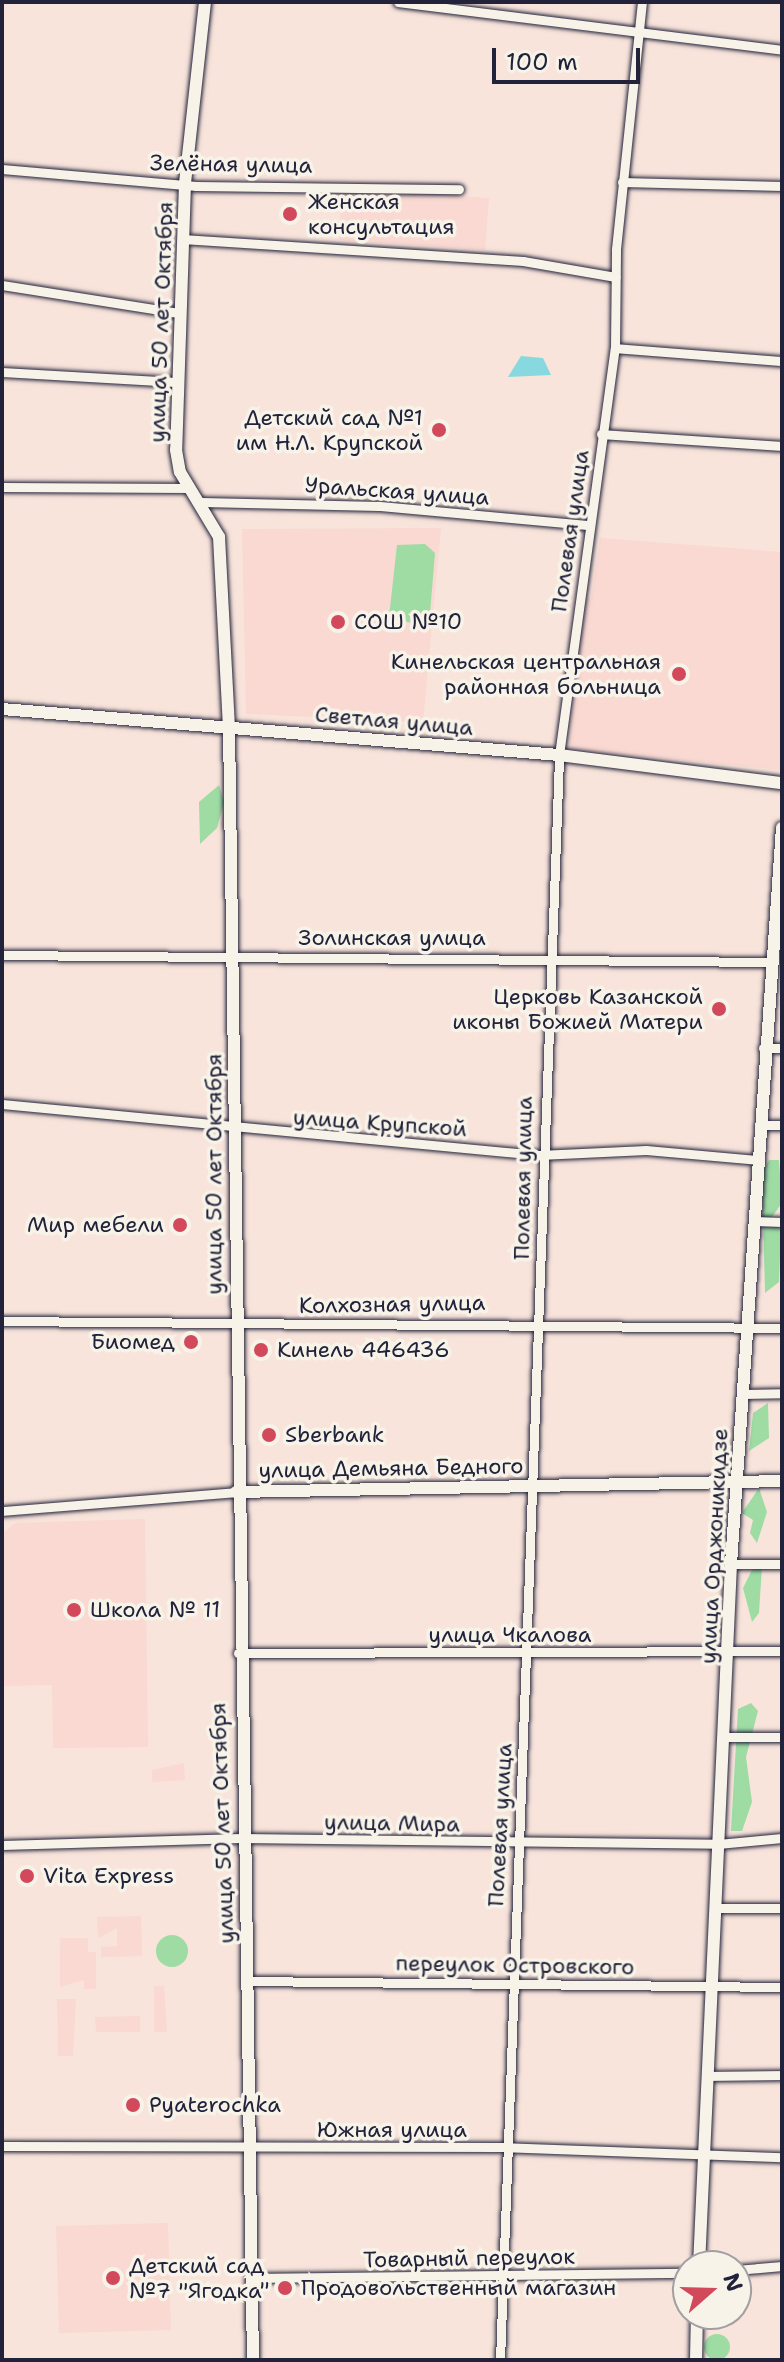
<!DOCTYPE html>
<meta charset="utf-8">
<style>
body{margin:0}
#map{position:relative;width:784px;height:2362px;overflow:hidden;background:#f8e4db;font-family:"Shantell Sans",sans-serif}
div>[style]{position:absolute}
.built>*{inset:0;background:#f9d9d2}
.green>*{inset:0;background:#9edca4}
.round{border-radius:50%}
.water>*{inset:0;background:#88d9df}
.roads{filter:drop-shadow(0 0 2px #22223b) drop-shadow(0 0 2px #22223b)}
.street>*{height:9px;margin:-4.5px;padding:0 4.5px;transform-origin:4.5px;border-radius:4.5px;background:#f7f3e8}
.secondary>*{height:12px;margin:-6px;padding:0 6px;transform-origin:6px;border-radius:6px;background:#f7f3e8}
.dots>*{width:22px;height:22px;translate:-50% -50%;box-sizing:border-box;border:4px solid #f7f3e8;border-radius:50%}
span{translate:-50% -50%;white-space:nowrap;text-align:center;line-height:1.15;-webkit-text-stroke:7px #f7f3e8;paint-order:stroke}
.street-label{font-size:22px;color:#22223b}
.poi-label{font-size:22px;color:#22223b}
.left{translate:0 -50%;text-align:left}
.right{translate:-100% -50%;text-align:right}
.frame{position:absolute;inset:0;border:4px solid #22223b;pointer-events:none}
.north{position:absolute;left:672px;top:2250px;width:80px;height:80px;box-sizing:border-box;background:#f7f3e8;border:2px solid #a29fa3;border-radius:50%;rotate:70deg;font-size:22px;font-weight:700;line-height:32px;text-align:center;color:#22223b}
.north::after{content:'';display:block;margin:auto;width:28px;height:36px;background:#d1495b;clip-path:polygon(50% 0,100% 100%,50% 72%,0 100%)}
.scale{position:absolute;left:492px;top:48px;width:148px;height:36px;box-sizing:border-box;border:4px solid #22223b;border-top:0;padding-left:10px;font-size:24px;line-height:28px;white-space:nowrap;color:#22223b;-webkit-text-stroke:6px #f7f3e8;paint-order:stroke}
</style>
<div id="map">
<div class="built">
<div style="clip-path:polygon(342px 188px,489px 198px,485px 250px,339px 240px)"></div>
<div style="clip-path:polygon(441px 528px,423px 722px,246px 714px,242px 529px)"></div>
<div style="clip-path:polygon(600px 538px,782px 552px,782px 770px,569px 749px,583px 598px,591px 598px)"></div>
<div style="clip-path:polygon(145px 1519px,148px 1747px,53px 1748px,52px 1685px,2px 1686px,2px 1534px,15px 1523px)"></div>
<div style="clip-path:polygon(184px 1763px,185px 1780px,152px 1782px,152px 1770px)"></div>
<div style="clip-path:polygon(141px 1916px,142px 1956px,101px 1957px,101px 1947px,117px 1946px,117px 1928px,98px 1938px,97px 1917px)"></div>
<div style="clip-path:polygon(60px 1938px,88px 1938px,88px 1952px,96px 1952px,96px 1989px,84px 1989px,84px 1980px,60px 1987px)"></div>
<div style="clip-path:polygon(154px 1986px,164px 1986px,167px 2032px,154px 2032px)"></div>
<div style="clip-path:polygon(57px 1999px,76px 1999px,73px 2056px,58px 2056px)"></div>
<div style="clip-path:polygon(140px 2016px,140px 2032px,96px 2032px,95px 2017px)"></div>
<div style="clip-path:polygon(168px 2223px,171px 2330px,59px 2333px,56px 2226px)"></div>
</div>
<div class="green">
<div style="clip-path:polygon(397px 545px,425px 544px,435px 553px,430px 613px,419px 625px,389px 617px)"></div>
<div style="clip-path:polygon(219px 785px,224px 802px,217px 828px,200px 844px,199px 802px)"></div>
<div style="clip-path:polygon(769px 1160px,779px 1160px,782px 1203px,772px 1217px,781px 1231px,779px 1282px,765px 1293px,762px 1173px)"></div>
<div style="clip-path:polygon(768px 1403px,769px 1438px,749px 1451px,753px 1413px)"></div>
<div style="clip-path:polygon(759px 1488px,767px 1512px,757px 1543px,750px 1533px,753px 1520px,742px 1513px)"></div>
<div style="clip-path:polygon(762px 1566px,759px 1613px,752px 1622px,743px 1588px,752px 1570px)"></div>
<div style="clip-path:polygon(751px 1703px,758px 1711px,746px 1757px,752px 1802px,742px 1831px,731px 1831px,738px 1709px)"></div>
<div class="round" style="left:156px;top:1935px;width:32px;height:32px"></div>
<div class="round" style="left:704px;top:2334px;width:26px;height:26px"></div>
</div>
<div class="water">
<div style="clip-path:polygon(521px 356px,543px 358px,551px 375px,508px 377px)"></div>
</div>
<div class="roads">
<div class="street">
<div style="left:398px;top:2px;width:387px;rotate:7.1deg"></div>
<div style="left:2px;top:169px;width:195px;rotate:5deg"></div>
<div style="left:196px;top:186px;width:263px;rotate:0.7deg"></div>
<div style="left:622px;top:182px;width:160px;rotate:1.4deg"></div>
<div style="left:182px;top:239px;width:342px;rotate:3.7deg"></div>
<div style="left:523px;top:261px;width:94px;rotate:9.8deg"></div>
<div style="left:2px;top:285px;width:179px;rotate:9deg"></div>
<div style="left:615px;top:348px;width:168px;rotate:4.5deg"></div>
<div style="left:2px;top:372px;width:174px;rotate:3.3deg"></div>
<div style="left:601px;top:434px;width:181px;rotate:3.8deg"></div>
<div style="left:2px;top:487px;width:188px;rotate:0.3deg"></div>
<div style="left:202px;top:502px;width:177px;rotate:1.3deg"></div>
<div style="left:379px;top:506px;width:210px;rotate:5.2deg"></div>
<div style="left:2px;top:955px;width:767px;rotate:0.52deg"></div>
<div style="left:763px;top:1048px;width:19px"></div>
<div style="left:2px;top:1104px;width:539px;rotate:5.43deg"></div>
<div style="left:539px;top:1155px;width:107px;rotate:-2.7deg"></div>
<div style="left:646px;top:1150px;width:111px;rotate:5.1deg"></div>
<div style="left:759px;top:1125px;width:23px"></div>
<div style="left:754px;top:1221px;width:28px;rotate:2deg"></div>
<div style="left:2px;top:1321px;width:780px;rotate:0.51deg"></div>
<div style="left:743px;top:1394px;width:39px;rotate:-1deg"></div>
<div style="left:2px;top:1511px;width:235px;rotate:-4.6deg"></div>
<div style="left:731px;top:1564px;width:51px"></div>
<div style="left:238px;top:1653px;width:544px;rotate:-0.21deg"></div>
<div style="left:725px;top:1737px;width:57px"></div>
<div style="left:2px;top:1845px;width:239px;rotate:-1.7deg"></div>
<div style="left:241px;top:1838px;width:477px;rotate:0.7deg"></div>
<div style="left:718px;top:1844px;width:64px;rotate:-5.4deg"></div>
<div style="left:716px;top:1908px;width:66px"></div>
<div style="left:247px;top:1981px;width:535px;rotate:0.64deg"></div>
<div style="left:707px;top:2076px;width:75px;rotate:-0.8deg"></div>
<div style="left:2px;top:2146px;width:501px;rotate:0.11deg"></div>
<div style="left:503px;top:2147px;width:279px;rotate:2.1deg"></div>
<div style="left:736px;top:2270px;width:46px;rotate:-5deg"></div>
<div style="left:250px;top:2278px;width:438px;rotate:-0.7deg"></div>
<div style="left:500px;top:2360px;width:1606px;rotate:-87.89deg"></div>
<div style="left:559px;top:755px;width:411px;rotate:-82.2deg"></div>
<div style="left:615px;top:348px;width:99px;rotate:-89.4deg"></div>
<div style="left:616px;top:249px;width:248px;rotate:-84deg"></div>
</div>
<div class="secondary">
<div style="left:205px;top:2px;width:183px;rotate:96.3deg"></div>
<div style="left:185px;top:184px;width:266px;rotate:91.9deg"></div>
<div style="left:176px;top:450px;width:22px;rotate:80deg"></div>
<div style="left:180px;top:472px;width:76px;rotate:59deg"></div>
<div style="left:219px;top:537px;width:190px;rotate:87deg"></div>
<div style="left:229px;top:727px;width:1633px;rotate:89.16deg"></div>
<div style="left:2px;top:709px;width:559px;rotate:4.72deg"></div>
<div style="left:559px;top:755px;width:225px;rotate:7.2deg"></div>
<div style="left:236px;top:1492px;width:546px;rotate:-1.15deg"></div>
<div style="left:699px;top:2266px;width:703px;rotate:-87.39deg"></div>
<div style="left:731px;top:1564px;width:738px;rotate:-86.04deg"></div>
<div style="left:696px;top:2360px;width:46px;rotate:-88.8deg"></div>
</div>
</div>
<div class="dots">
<div style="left:290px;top:214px;background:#d1495b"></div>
<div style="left:439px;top:430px;background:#d1495b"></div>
<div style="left:338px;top:622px;background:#d1495b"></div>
<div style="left:679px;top:674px;background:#d1495b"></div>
<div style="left:719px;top:1009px;background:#d1495b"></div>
<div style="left:180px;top:1225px;background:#d1495b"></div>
<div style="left:191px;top:1342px;background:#d1495b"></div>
<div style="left:261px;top:1350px;background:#d1495b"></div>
<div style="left:269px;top:1435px;background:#d1495b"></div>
<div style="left:74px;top:1610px;background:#d1495b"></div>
<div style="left:27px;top:1876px;background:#d1495b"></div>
<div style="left:133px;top:2105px;background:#d1495b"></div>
<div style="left:113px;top:2278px;background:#d1495b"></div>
<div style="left:285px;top:2288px;background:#d1495b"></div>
</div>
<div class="street-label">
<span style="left:231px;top:164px;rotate:1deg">Зелёная улица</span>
<span style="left:161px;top:322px;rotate:-88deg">улица 50 лет Октября</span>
<span style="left:397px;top:491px;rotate:4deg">Уральская улица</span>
<span style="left:570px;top:531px;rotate:-82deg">Полевая улица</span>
<span style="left:394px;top:721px;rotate:5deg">Светлая улица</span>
<span style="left:392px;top:938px">Золинская улица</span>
<span style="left:380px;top:1123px;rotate:4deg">улица Крупской</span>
<span style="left:214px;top:1174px;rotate:-90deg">улица 50 лет Октября</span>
<span style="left:523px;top:1178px;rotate:-89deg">Полевая улица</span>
<span style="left:392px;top:1304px;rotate:-1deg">Колхозная улица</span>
<span style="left:391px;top:1468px;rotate:-1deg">улица Демьяна Бедного</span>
<span style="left:714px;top:1546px;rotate:-87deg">улица Орджоникидзе</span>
<span style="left:510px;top:1635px">улица Чкалова</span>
<span style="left:222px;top:1823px;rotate:-92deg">улица 50 лет Октября</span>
<span style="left:392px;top:1823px;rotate:1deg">улица Мира</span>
<span style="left:500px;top:1825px;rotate:-87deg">Полевая улица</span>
<span style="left:515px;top:1965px;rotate:1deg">переулок Островского</span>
<span style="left:392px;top:2130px">Южная улица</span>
<span style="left:469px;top:2258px;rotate:-1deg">Товарный переулок</span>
</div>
<div class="poi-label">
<span class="left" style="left:308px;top:214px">Женская<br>консультация</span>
<span class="right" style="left:423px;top:430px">Детский сад №1<br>им Н.Л. Крупской</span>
<span class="left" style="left:354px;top:622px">СОШ №10</span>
<span class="right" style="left:661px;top:674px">Кинельская центральная<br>районная больница</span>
<span class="right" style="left:703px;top:1009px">Церковь Казанской<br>иконы Божией Матери</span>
<span class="right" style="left:164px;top:1225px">Мир мебели</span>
<span class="right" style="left:175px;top:1342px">Биомед</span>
<span class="left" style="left:277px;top:1350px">Кинель 446436</span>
<span class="left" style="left:285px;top:1435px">Sberbank</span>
<span class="left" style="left:90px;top:1610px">Школа № 11</span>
<span class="left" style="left:43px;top:1876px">Vita Express</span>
<span class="left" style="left:149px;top:2105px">Pyaterochka</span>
<span class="left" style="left:129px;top:2278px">Детский сад<br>№7 "Ягодка"</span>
<span class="left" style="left:301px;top:2288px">Продовольственный магазин</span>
</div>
<div class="frame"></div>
<div class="north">N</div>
<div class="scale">100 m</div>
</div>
